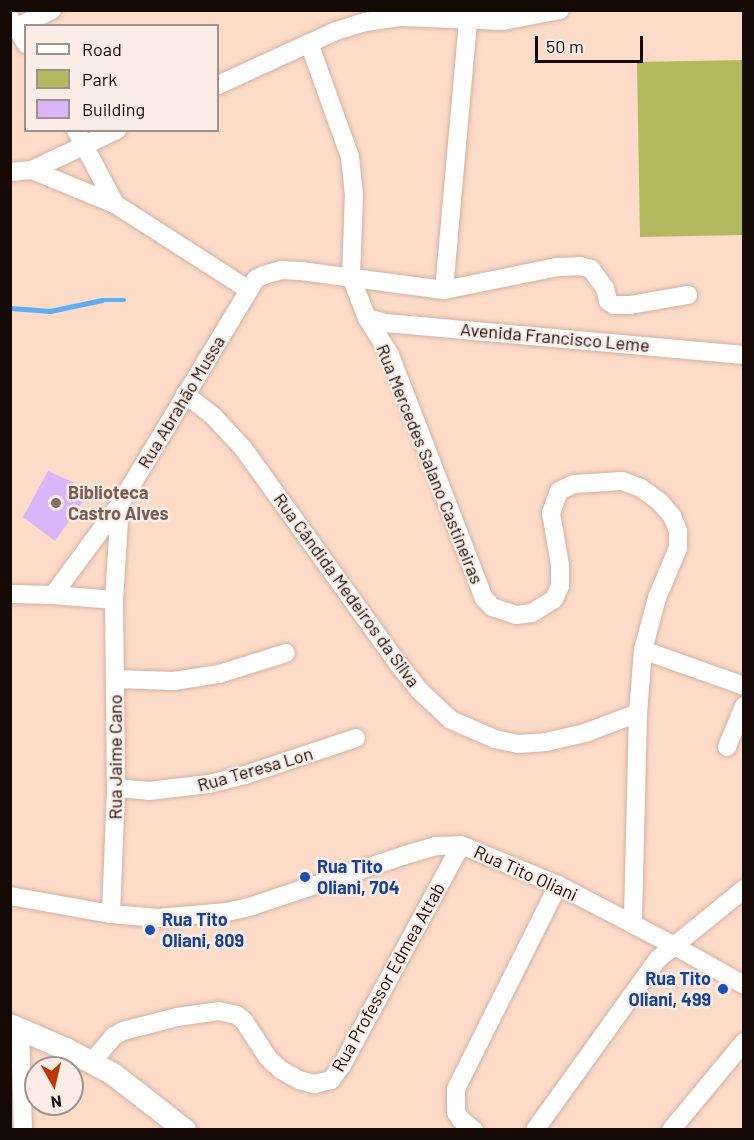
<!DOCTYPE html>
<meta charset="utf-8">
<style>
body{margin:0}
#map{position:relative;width:754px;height:1140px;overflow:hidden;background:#fddbc9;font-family:Barlow,sans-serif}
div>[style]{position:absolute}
.green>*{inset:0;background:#b4b85f}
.stream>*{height:4.5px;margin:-2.25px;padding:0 2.25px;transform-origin:2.25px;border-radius:2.25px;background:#5eaef4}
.building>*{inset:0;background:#dbb5fa}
.roads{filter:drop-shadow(0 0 2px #d3b2a1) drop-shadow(0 0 2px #d3b2a1)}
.minor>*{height:18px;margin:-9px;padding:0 9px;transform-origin:9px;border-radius:9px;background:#fff}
.major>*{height:22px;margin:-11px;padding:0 11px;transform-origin:11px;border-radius:11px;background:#fff}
.dots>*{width:16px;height:16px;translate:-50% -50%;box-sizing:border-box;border:3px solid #fbede6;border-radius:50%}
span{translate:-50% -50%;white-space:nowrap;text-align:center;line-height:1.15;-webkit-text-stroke:5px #fbede6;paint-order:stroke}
.street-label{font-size:18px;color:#140904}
.education-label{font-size:18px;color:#785e54;font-weight:700}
.left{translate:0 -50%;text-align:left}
.transit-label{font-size:18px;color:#164399;font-weight:700}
.right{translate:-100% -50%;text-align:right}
.frame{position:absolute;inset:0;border:12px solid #140904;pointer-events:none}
.legend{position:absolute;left:24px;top:24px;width:195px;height:108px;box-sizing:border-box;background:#fbede6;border:2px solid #9f928c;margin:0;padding:8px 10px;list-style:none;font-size:18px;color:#140904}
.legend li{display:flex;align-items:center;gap:12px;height:30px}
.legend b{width:30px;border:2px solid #9f928c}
.north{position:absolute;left:24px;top:1056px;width:60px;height:60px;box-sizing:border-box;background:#fbede6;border:2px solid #9f928c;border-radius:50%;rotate:172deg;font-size:16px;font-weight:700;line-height:24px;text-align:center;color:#140904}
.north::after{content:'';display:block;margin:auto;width:21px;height:27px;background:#be3600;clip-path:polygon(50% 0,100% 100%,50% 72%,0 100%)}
.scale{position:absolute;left:535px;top:36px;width:108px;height:27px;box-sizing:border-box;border:3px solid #140904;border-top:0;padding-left:8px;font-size:18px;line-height:21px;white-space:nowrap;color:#140904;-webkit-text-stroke:4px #fbede6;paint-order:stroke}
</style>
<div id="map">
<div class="green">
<div style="clip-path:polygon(743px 60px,743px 235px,640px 237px,637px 62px)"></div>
</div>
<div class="stream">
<div style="left:10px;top:308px;width:40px;rotate:4.3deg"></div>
<div style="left:50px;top:311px;width:53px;rotate:-11.9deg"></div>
<div style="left:102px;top:300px;width:22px"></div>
</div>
<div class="building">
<div style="clip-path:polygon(48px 471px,91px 490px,55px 541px,23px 517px)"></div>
</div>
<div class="roads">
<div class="minor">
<div style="left:10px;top:18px;width:31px;rotate:58deg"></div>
<div style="left:17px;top:27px;width:39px;rotate:-26deg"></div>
<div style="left:309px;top:43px;width:121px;rotate:70.2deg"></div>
<div style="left:350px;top:157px;width:37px;rotate:84deg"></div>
<div style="left:354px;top:194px;width:83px;rotate:92.1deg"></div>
<div style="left:351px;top:277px;width:44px;rotate:68.7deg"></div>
<div style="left:367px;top:318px;width:44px;rotate:58.1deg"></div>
<div style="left:390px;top:355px;width:261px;rotate:68.9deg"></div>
<div style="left:484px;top:598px;width:12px;rotate:48deg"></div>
<div style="left:492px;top:607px;width:25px;rotate:18deg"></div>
<div style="left:516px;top:615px;width:16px;rotate:-7deg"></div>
<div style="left:532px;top:613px;width:26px;rotate:-32deg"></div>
<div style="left:554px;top:599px;width:14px;rotate:-65deg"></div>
<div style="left:560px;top:586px;width:21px;rotate:-90deg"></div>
<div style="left:560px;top:565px;width:53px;rotate:-99.8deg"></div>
<div style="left:551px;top:513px;width:23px;rotate:-70deg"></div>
<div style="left:559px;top:491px;width:17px;rotate:-25deg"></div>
<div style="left:574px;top:484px;width:48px;rotate:-3.6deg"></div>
<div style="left:622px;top:481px;width:20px;rotate:20deg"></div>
<div style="left:641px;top:488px;width:22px;rotate:36deg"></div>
<div style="left:659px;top:501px;width:20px;rotate:49deg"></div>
<div style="left:672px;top:516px;width:16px;rotate:68deg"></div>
<div style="left:678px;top:531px;width:17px;rotate:90deg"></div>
<div style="left:678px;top:548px;width:54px;rotate:112.8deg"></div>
<div style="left:657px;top:598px;width:54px;rotate:105.1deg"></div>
<div style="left:643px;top:650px;width:63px;rotate:94.5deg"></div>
<div style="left:638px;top:713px;width:211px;rotate:91.4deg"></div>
<div style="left:218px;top:85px;width:130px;rotate:-24.6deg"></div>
<div style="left:336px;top:31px;width:30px;rotate:-17deg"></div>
<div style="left:365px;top:22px;width:37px;rotate:-8deg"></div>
<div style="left:402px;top:17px;width:101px;rotate:2.3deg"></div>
<div style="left:503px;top:21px;width:58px;rotate:-10.9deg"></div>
<div style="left:76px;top:130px;width:84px;rotate:62.2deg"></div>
<div style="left:32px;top:170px;width:94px;rotate:-25.2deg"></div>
<div style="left:10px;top:172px;width:22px;rotate:-5deg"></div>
<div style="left:32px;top:170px;width:90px;rotate:22.3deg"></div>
<div style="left:115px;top:204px;width:159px;rotate:32.7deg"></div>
<div style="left:444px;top:290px;width:271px;rotate:-84.9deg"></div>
<div style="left:367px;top:318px;width:20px;rotate:15deg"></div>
<div style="left:386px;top:323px;width:359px;rotate:5.1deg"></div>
<div style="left:185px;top:394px;width:37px;rotate:38deg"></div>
<div style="left:214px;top:417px;width:42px;rotate:46.9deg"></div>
<div style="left:243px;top:448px;width:267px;rotate:54.3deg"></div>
<div style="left:399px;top:665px;width:33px;rotate:51deg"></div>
<div style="left:420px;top:691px;width:42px;rotate:43.1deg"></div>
<div style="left:451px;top:720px;width:48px;rotate:23.4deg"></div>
<div style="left:495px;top:739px;width:25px;rotate:12deg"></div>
<div style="left:519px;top:744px;width:27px;rotate:-4deg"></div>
<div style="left:546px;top:742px;width:40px;rotate:-13deg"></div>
<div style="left:585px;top:733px;width:57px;rotate:-20.7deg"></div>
<div style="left:10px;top:594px;width:43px;rotate:1.3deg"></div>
<div style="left:53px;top:595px;width:113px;rotate:-53.6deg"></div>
<div style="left:120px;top:504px;width:250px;rotate:-58.9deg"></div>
<div style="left:249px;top:290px;width:13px;rotate:-58deg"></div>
<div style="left:256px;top:279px;width:9px;rotate:-27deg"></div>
<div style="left:264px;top:275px;width:18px;rotate:-16deg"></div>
<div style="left:281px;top:270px;width:20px;rotate:3deg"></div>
<div style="left:301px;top:271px;width:144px;rotate:7.6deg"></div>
<div style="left:444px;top:290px;width:115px;rotate:-11.5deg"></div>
<div style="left:557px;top:267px;width:23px;rotate:-2deg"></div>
<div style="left:580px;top:266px;width:11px;rotate:15deg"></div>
<div style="left:591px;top:269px;width:24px;rotate:54deg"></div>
<div style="left:605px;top:288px;width:13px;rotate:77deg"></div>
<div style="left:608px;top:301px;width:7px;rotate:34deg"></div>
<div style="left:614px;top:305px;width:16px"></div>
<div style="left:630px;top:305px;width:59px;rotate:-9.8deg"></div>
<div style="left:53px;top:595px;width:61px;rotate:4.7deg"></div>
<div style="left:643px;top:650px;width:107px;rotate:19.6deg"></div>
<div style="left:115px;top:679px;width:59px;rotate:1.9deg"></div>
<div style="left:174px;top:681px;width:46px;rotate:-8.8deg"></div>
<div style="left:219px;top:674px;width:70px;rotate:-17.4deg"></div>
<div style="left:727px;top:747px;width:44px;rotate:-67.5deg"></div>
<div style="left:116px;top:788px;width:33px;rotate:5deg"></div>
<div style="left:149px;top:791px;width:60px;rotate:-6.7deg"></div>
<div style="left:209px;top:784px;width:37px;rotate:-14deg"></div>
<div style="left:245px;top:775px;width:117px;rotate:-18.4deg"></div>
<div style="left:10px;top:896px;width:103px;rotate:10.1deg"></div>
<div style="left:111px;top:914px;width:47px;rotate:4.9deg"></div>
<div style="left:158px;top:918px;width:69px;rotate:-5deg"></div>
<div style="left:227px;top:912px;width:26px;rotate:-13deg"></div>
<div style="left:252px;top:906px;width:161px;rotate:-18.4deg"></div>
<div style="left:405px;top:855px;width:32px;rotate:-16deg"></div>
<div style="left:436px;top:846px;width:25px;rotate:-2deg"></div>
<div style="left:461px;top:845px;width:105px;rotate:22.4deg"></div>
<div style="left:558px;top:885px;width:130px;rotate:27.6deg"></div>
<div style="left:673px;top:945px;width:81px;rotate:29.4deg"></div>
<div style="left:111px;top:914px;width:126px;rotate:-87.7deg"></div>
<div style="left:116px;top:788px;width:188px;rotate:-90.6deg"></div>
<div style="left:114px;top:600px;width:95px;rotate:-86.4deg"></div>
<div style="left:20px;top:1028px;width:102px;rotate:88.3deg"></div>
<div style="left:92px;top:1062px;width:34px;rotate:-50deg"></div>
<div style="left:114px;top:1036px;width:10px;rotate:-29deg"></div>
<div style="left:123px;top:1031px;width:56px;rotate:-14.5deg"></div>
<div style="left:177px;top:1017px;width:42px;rotate:-8.1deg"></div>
<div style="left:219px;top:1011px;width:18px;rotate:13deg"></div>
<div style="left:237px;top:1015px;width:9px;rotate:41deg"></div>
<div style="left:244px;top:1021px;width:44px;rotate:57deg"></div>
<div style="left:268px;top:1058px;width:18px;rotate:43deg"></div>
<div style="left:281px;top:1070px;width:21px;rotate:29deg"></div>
<div style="left:299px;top:1080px;width:16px;rotate:15deg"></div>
<div style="left:314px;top:1084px;width:17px;rotate:-13deg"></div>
<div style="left:331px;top:1080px;width:19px;rotate:-54deg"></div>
<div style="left:342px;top:1065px;width:250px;rotate:-61.6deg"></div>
<div style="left:474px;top:1130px;width:16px;rotate:-142deg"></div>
<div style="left:461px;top:1120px;width:9px;rotate:-122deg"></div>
<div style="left:456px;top:1112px;width:23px;rotate:-90deg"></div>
<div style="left:456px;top:1089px;width:228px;rotate:-63.4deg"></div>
<div style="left:535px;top:1130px;width:211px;rotate:-54.3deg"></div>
<div style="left:658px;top:959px;width:111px;rotate:-39.1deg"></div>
<div style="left:671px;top:1130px;width:114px;rotate:-50.3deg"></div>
</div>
<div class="major">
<div style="left:10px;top:1025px;width:61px;rotate:23.2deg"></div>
<div style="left:66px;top:1049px;width:53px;rotate:28deg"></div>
<div style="left:113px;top:1074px;width:91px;rotate:37.9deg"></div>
</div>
</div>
<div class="dots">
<div style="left:56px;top:503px;background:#8d6e63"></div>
<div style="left:305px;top:877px;background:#1a4fb4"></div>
<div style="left:150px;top:930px;background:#1a4fb4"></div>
<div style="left:723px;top:989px;background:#1a4fb4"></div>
</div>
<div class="street-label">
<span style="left:555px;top:337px;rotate:5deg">Avenida Francisco Leme</span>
<span style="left:181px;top:402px;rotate:-59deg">Rua Abrahão Mussa</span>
<span style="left:430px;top:464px;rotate:68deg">Rua Mercedes Salano Castineiras</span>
<span style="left:347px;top:590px;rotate:54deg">Rua Cândida Medeiros da Silva</span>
<span style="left:115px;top:757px;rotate:-90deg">Rua Jaime Cano</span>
<span style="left:255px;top:769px;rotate:-16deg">Rua Teresa Lon</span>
<span style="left:526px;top:873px;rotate:24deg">Rua Tito Oliani</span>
<span style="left:388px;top:977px;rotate:-61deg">Rua Professor Edmea Attab</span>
</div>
<div class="education-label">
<span class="left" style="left:68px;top:503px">Biblioteca<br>Castro Alves</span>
</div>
<div class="transit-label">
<span class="left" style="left:317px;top:877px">Rua Tito<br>Oliani, 704</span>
<span class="left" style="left:162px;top:930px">Rua Tito<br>Oliani, 809</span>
<span class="right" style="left:711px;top:989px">Rua Tito<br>Oliani, 499</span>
</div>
<div class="frame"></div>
<ul class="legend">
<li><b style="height:8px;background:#fff"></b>Road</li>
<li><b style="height:16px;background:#b4b85f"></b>Park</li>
<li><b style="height:16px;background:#dbb5fa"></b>Building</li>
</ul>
<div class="north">N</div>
<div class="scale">50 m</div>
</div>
